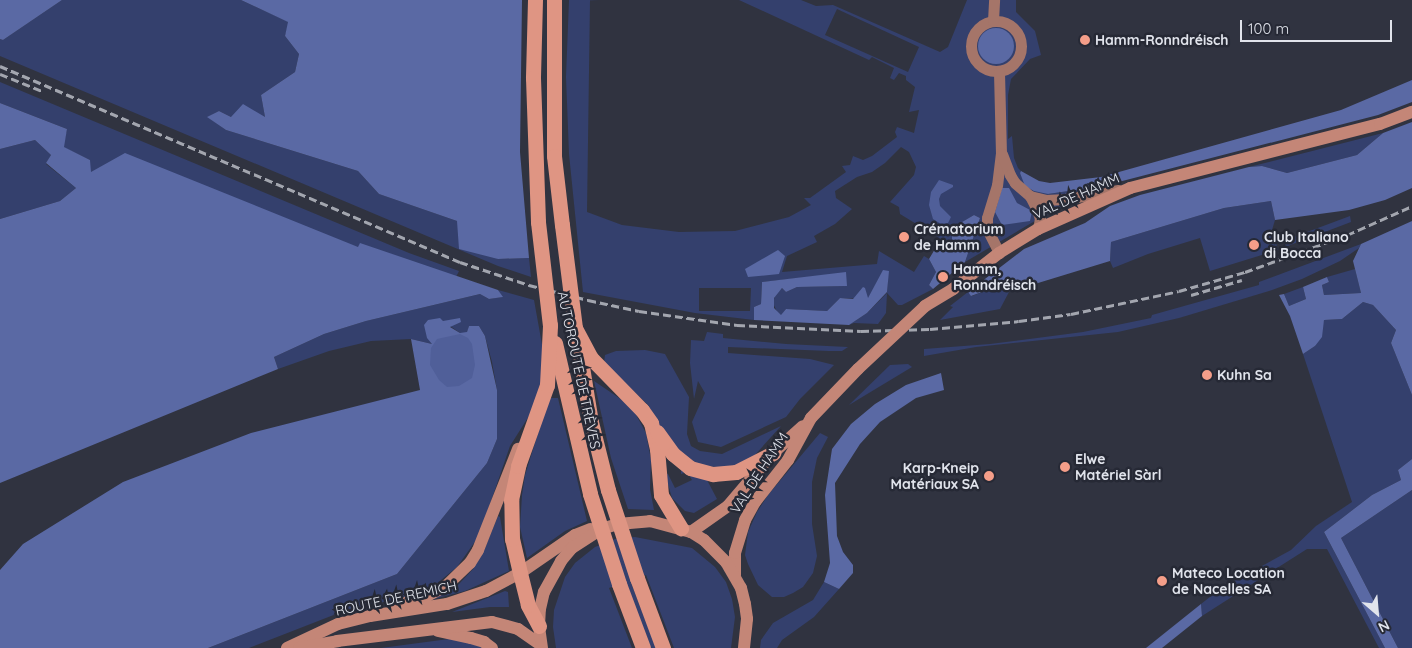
<!DOCTYPE html>
<meta charset="utf-8">
<style>
body{margin:0}
#map{position:relative;width:1412px;height:648px;overflow:hidden;background:#303340;font-family:Quicksand,sans-serif}
div>[style]{position:absolute}
.green>*{inset:0;background:#34406d}
.forest>*{inset:0;background:#5a69a4}
.round{border-radius:50%}
.water>*{inset:0;background:#505f99}
.secondary>*{height:11px;margin:-5.5px;padding:0 5.5px;transform-origin:5.5px;border-radius:5.5px;background:#a57569}
.secondary>.ring{margin:-5.5px;padding:0;box-sizing:content-box;background:none;border:11px solid #a57569;border-radius:50%}
.primary>*{height:12px;margin:-6px;padding:0 6px;transform-origin:6px;border-radius:6px;background:#c48677}
.motorway>*{height:15px;margin:-7.5px;padding:0 7.5px;transform-origin:7.5px;border-radius:7.5px;background:#df9583}
.rail>*{height:3px;margin-top:-1.5px;transform-origin:0;background:repeating-linear-gradient(90deg,#a3a6af 0 8px,transparent 0 12px)}
.primary-bridge>*{height:12px;margin:-6px;padding:0 6px;transform-origin:6px;border-radius:6px;background:#c48677}
.motorway-bridge>*{height:15px;margin:-7.5px;padding:0 7.5px;transform-origin:7.5px;border-radius:7.5px;background:#df9583}
.dots>*{width:14px;height:14px;translate:-50% -50%;box-sizing:border-box;border:2px solid #262935;border-radius:50%}
span{translate:-50% -50%;white-space:nowrap;text-align:center;line-height:1.15;-webkit-text-stroke:5px #262935;paint-order:stroke}
.poi-label{font-size:14px;color:#e1e4ec;font-weight:700}
.left{translate:0 -50%;text-align:left}
.right{translate:-100% -50%;text-align:right}
.street-label{font-size:14px;color:#e1e4ec}
.north{position:absolute;left:1352px;top:588px;width:50px;height:50px;-webkit-text-stroke:4px #262935;paint-order:stroke;rotate:153deg;font-size:14px;font-weight:700;line-height:20px;text-align:center;color:#e1e4ec}
.north::after{content:'';display:block;margin:auto;width:18px;height:22px;background:#e1e4ec;clip-path:polygon(50% 0,100% 100%,50% 72%,0 100%)}
.scale{position:absolute;left:1240px;top:20px;width:152px;height:22px;box-sizing:border-box;border:2px solid #e1e4ec;border-top:0;padding-left:6px;font-size:15px;line-height:18px;white-space:nowrap;color:#e1e4ec;-webkit-text-stroke:4px #262935;paint-order:stroke}
</style>
<div id="map">
<div class="green">
<div style="clip-path:polygon(62px 0,241px 0,289px 22px,285px 36px,299px 54px,295px 72px,261px 95px,265px 117px,231px 117px,219px 111px,208px 117px,226px 130px,358px 171px,379px 194px,457px 221px,498px 259px,529px 258px,531px 277px,498px 266px,0 56px,0 39px,3px 40px)"></div>
<div style="clip-path:polygon(evenodd,569px 0,590px 0,587px 212px,622px 225px,679px 232px,735px 231px,789px 217px,811px 205px,804px 198px,810px 198px,846px 172px,842px 166px,850px 165px,853px 156px,863px 160px,872px 156px,897px 137px,895px 132px,897px 127px,914px 133px,919px 110px,909px 112px,915px 87px,906px 80px,906px 76px,899px 73px,894px 80px,890px 78px,894px 68px,872px 57px,869px 60px,739px 0,801px 0,816px 6px,833px 5px,940px 52px,948px 47px,967px 0,1016px 0,1016px 12px,1035px 31px,1041px 55px,1030px 59px,1011px 79px,1008px 95px,1008px 139px,1012px 136px,1014px 158px,1018px 168px,1021px 171px,1020px 173px,1048px 194px,1103px 186px,1040px 218px,965px 262px,980px 218px,974px 215px,953px 228px,952px 242px,941px 239px,900px 214px,899px 207px,890px 202px,914px 175px,916px 167px,909px 152px,901px 147px,885px 163px,872px 172px,857px 177px,835px 191px,836px 198px,852px 209px,835px 224px,814px 236px,817px 242px,787px 256px,782px 272px,877px 264px,879px 251px,914px 272px,924px 256px,929px 259px,936px 272px,929px 285px,933px 289px,902px 305px,898px 305px,887px 293px,886px 313px,878px 324px,854px 323px,849px 325px,867px 313px,887px 293px,888px 271px,883px 271px,868px 299px,840px 298px,827px 311px,786px 309px,781px 316px,777px 312px,773px 303px,775px 295px,782px 288px,786px 292px,797px 287px,846px 286px,846px 273px,762px 282px,761px 304px,754px 307px,754px 320px,695px 313px,583px 292px,569px 154px,566px 77px,569px 0,837px 9px,919px 47px,908px 72px,825px 35px,837px 9px,569px 0,699px 288px,751px 288px,750px 311px,699px 311px,699px 288px)"></div>
<div style="clip-path:polygon(0 82px,409px 253px,459px 271px,456px 277px,360px 244px,359px 248px,280px 217px,90px 172px,90px 160px,63px 147px,67px 129px,0 103px)"></div>
<div style="clip-path:polygon(1383px 133px,1357px 155px,1287px 173px,1262px 166px,1249px 167px)"></div>
<div style="clip-path:polygon(35px 140px,51px 155px,46px 164px,76px 188px,60px 201px,0 219px,0 149px)"></div>
<div style="clip-path:polygon(1271px 201px,1275px 220px,1272px 230px,1278px 250px,1210px 271px,1200px 238px,1148px 254px,1113px 268px,1110px 261px,1111px 242px,1224px 208px)"></div>
<div style="clip-path:polygon(1350px 216px,1351px 222px,1285px 247px,1283px 241px)"></div>
<div style="clip-path:polygon(1361px 244px,1359px 248px,1340px 261px,1302px 279px,1269px 291px,1179px 318px,1118px 332px,976px 347px,924px 356px,924px 349px,990px 344px,1083px 332px,1151px 318px,1152px 315px,1259px 285px,1259px 282px)"></div>
<div style="clip-path:polygon(1355px 269px,1361px 293px,1324px 295px,1322px 285px,1329px 282px,1327px 277px)"></div>
<div style="clip-path:polygon(1001px 285px,1009px 292px,1000px 309px,940px 320px,953px 307px,950px 306px,968px 292px,972px 296px)"></div>
<div style="clip-path:polygon(1303px 287px,1306px 299px,1289px 306px,1284px 294px)"></div>
<div style="clip-path:polygon(498px 290px,534px 300px,543px 350px,541px 385px,534px 408px,510px 446px,479px 536px,457px 567px,435px 585px,413px 596px,349px 609px,249px 648px,208px 648px,397px 574px,487px 463px,497px 439px,497px 390px,492px 362px,485px 336px,479px 326px,469px 326px,467px 333px,460px 333px,443px 321px,432px 344px,411px 339px,371px 341px,329px 351px,278px 369px,274px 357px,324px 334px,366px 321px,480px 294px,489px 299px,502px 297px)"></div>
<div style="clip-path:polygon(1363px 302px,1373px 305px,1396px 330px,1391px 343px,1412px 395px,1412px 459px,1398px 470px,1401px 480px,1372px 495px,1324px 532px,1385px 648px,1379px 648px,1327px 549px,1307px 549px,1202px 616px,1201px 604px,1220px 589px,1291px 550px,1316px 526px,1352px 502px,1303px 354px,1315px 346px,1324px 320px,1342px 319px)"></div>
<div style="clip-path:polygon(707px 332px,723px 334px,723px 338px,786px 344px,848px 347px,842px 351px,829px 351px,728px 347px,728px 353px,810px 359px,834px 365px,800px 399px,786px 417px,721px 447px,698px 442px,692px 422px,705px 393px,698px 381px,694px 399px,690px 363px,691px 340px,704px 341px)"></div>
<div style="clip-path:polygon(645px 350px,665px 354px,689px 397px,687px 434px,691px 446px,700px 451px,722px 454px,781px 426px,754px 456px,736px 468px,700px 466px,670px 444px,648px 405px,604px 363px,605px 355px,616px 351px)"></div>
<div style="clip-path:polygon(908px 364px,912px 367px,849px 405px,890px 365px)"></div>
<div style="clip-path:polygon(594px 381px,622px 400px,634px 411px,646px 433px,651px 460px,650px 489px,654px 510px,628px 509px,611px 458px)"></div>
<div style="clip-path:polygon(549px 398px,558px 398px,587px 521px,565px 531px,527px 558px,520px 527px,522px 495px,525px 475px)"></div>
<div style="clip-path:polygon(820px 433px,828px 437px,817px 458px,812px 482px,812px 524px,817px 556px,813px 573px,803px 587px,793px 593px,784px 597px,772px 597px,758px 585px,748px 564px,745px 555px,748px 532px,757px 512px,768px 495px)"></div>
<div style="clip-path:polygon(681px 469px,706px 478px,717px 499px,694px 513px,685px 511px,672px 498px,665px 474px,668px 474px,675px 488px,692px 480px,687px 472px,681px 474px)"></div>
<div style="clip-path:polygon(1412px 490px,1412px 648px,1398px 648px,1341px 538px)"></div>
<div style="clip-path:polygon(498px 516px,500px 517px,509px 571px,465px 591px,430px 600px,458px 585px,473px 569px,485px 548px)"></div>
<div style="clip-path:polygon(635px 537px,692px 548px,715px 567px,726px 582px,732px 599px,735px 617px,731px 648px,674px 648px,646px 575px,630px 580px,656px 648px,651px 648px,626px 582px,609px 588px,632px 648px,556px 648px,553px 627px,554px 610px,565px 577px,575px 563px,595px 547px,615px 539px)"></div>
<div style="clip-path:polygon(824px 582px,839px 589px,814px 617px,782px 640px,777px 648px,760px 648px,761px 640px,773px 623px,813px 600px)"></div>
<div style="clip-path:polygon(505px 591px,508px 592px,509px 607px,490px 607px,452px 612px)"></div>
<div style="clip-path:polygon(449px 639px,461px 640px,484px 648px,381px 648px)"></div>
</div>
<div class="forest">
<div style="clip-path:polygon(0 0,62px 0,3px 40px,0 39px)"></div>
<div style="clip-path:polygon(241px 0,522px 0,520px 152px,529px 258px,498px 259px,459px 249px,457px 221px,379px 194px,358px 171px,226px 130px,207px 117px,219px 111px,231px 117px,243px 104px,265px 117px,261px 95px,295px 72px,299px 54px,285px 36px,288px 22px)"></div>
<div class="round" style="left:978px;top:28px;width:36px;height:36px"></div>
<div style="clip-path:polygon(1412px 80px,1412px 102px,1378px 115px,1103px 186px,1048px 194px,1034px 191px,1025px 186px,1020px 173px,1021px 171px,1039px 181px,1050px 183px,1101px 177px,1341px 110px)"></div>
<div style="clip-path:polygon(0 103px,67px 129px,64px 147px,90px 160px,91px 172px,125px 153px,358px 247px,360px 243px,498px 290px,503px 297px,489px 299px,480px 294px,366px 321px,324px 334px,274px 357px,278px 369px,0 483px,0 219px,60px 201px,76px 188px,46px 163px,51px 155px,35px 140px,0 149px)"></div>
<div style="clip-path:polygon(1412px 122px,1412px 188px,1385px 200px,1349px 210px,1275px 220px,1271px 201px,1224px 208px,1111px 242px,1110px 261px,1009px 292px,1001px 285px,971px 296px,968px 292px,1024px 249px,1085px 223px,1110px 206px,1140px 195px,1249px 167px,1262px 166px,1287px 173px,1357px 155px,1383px 133px)"></div>
<div style="clip-path:polygon(1002px 188px,1009px 188px,1017px 203px,1032px 211px,1030px 221px,1002px 225px,995px 212px)"></div>
<div style="clip-path:polygon(974px 215px,980px 218px,965px 262px,933px 289px,929px 285px,936px 272px,929px 259px,941px 239px,952px 242px,952px 228px)"></div>
<div style="clip-path:polygon(1412px 221px,1412px 395px,1391px 343px,1396px 330px,1373px 305px,1363px 302px,1342px 319px,1324px 320px,1322px 337px,1315px 346px,1303px 354px,1290px 316px,1279px 295px,1284px 294px,1289px 306px,1306px 299px,1303px 287px,1327px 277px,1329px 282px,1322px 285px,1324px 295px,1361px 293px,1353px 261px,1361px 244px)"></div>
<div style="clip-path:polygon(778px 250px,785px 256px,779px 274px,748px 277px,745px 269px)"></div>
<div style="clip-path:polygon(883px 270px,889px 271px,887px 292px,867px 313px,849px 325px,754px 320px,754px 307px,761px 304px,762px 282px,846px 272px,847px 286px,797px 287px,786px 292px,782px 288px,774px 298px,774px 308px,781px 315px,786px 309px,827px 311px,840px 298px,853px 299px,863px 287px,865px 288px,868px 298px)"></div>
<div style="clip-path:polygon(440px 318px,443px 321px,460px 318px,461px 322px,450px 327px,460px 333px,467px 332px,469px 326px,479px 326px,485px 336px,497px 390px,497px 439px,487px 463px,397px 574px,208px 648px,0 648px,0 570px,23px 544px,123px 482px,251px 433px,420px 390px,411px 339px,432px 344px,427px 338px,424px 325px,428px 320px)"></div>
<div style="clip-path:polygon(941px 373px,944px 390px,916px 398px,880px 422px,860px 444px,835px 483px,837px 536px,843px 552px,853px 565px,853px 573px,839px 589px,824px 582px,830px 563px,825px 495px,832px 449px,851px 424px,875px 404px,906px 385px)"></div>
<div style="clip-path:polygon(1412px 459px,1412px 490px,1341px 538px,1398px 648px,1385px 648px,1324px 532px,1372px 495px,1401px 480px,1398px 470px)"></div>
<div style="clip-path:polygon(1201px 604px,1202px 616px,1162px 648px,1146px 648px)"></div>
</div>
<div class="water">
<div style="clip-path:polygon(939px 180px,953px 185px,953px 187px,941px 194px,939px 199px,940px 206px,951px 217px,948px 223px,941px 224px,933px 219px,929px 205px,931px 192px)"></div>
<div style="clip-path:polygon(460px 334px,468px 338px,472px 344px,475px 365px,472px 378px,459px 386px,447px 387px,439px 380px,430px 365px,431px 348px,437px 339px)"></div>
</div>
<div class="secondary">
<div class="ring" style="left:971px;top:21px;width:39px;height:39px"></div>
<div style="left:993px;top:21px;width:21px;rotate:-87deg"></div>
<div style="left:999px;top:72px;width:81px;rotate:88.6deg"></div>
<div style="left:1001px;top:153px;width:32px;rotate:97deg"></div>
<div style="left:997px;top:185px;width:34px;rotate:107deg"></div>
<div style="left:987px;top:218px;width:11px;rotate:90deg"></div>
<div style="left:987px;top:229px;width:27px;rotate:63deg"></div>
<div style="left:1002px;top:154px;width:22px;rotate:69deg"></div>
<div style="left:1010px;top:175px;width:9px;rotate:58deg"></div>
<div style="left:1015px;top:183px;width:20px;rotate:41deg"></div>
<div style="left:1030px;top:196px;width:13px;rotate:63deg"></div>
<div style="left:1036px;top:208px;width:11px;rotate:68deg"></div>
<div style="left:1040px;top:218px;width:11px;rotate:100deg"></div>
<div style="left:1030px;top:196px;width:16px;rotate:14deg"></div>
<div style="left:1046px;top:200px;width:19px;rotate:-3deg"></div>
<div style="left:1065px;top:199px;width:54px;rotate:-9.6deg"></div>
</div>
<div class="primary">
<div style="left:925px;top:306px;width:33px;rotate:-31deg"></div>
<div style="left:953px;top:289px;width:58px;rotate:-38deg"></div>
<div style="left:999px;top:253px;width:46px;rotate:-31.6deg"></div>
<div style="left:1038px;top:229px;width:101px;rotate:-24deg"></div>
<div style="left:1130px;top:188px;width:258px;rotate:-14.4deg"></div>
<div style="left:1380px;top:124px;width:34px;rotate:-21deg"></div>
<div style="left:691px;top:532px;width:45px;rotate:-35.1deg"></div>
<div style="left:728px;top:506px;width:70px;rotate:-49.7deg"></div>
<div style="left:773px;top:453px;width:40px;rotate:-42deg"></div>
<div style="left:735px;top:575px;width:22px;rotate:-90deg"></div>
<div style="left:735px;top:553px;width:34px;rotate:-73deg"></div>
<div style="left:745px;top:520px;width:21px;rotate:-61deg"></div>
<div style="left:755px;top:502px;width:53px;rotate:-51.8deg"></div>
<div style="left:788px;top:460px;width:48px;rotate:-61.3deg"></div>
<div style="left:395px;top:606px;width:34px;rotate:-17deg"></div>
<div style="left:427px;top:596px;width:21px;rotate:-28deg"></div>
<div style="left:446px;top:586px;width:33px;rotate:-44deg"></div>
<div style="left:470px;top:563px;width:15px;rotate:-58deg"></div>
<div style="left:478px;top:550px;width:109px;rotate:-68.4deg"></div>
<div style="left:438px;top:631px;width:34px;rotate:12deg"></div>
<div style="left:471px;top:638px;width:14px;rotate:17deg"></div>
<div style="left:484px;top:642px;width:10px;rotate:37deg"></div>
<div style="left:287px;top:648px;width:56px;rotate:-25.2deg"></div>
<div style="left:338px;top:624px;width:33px;rotate:-14deg"></div>
<div style="left:370px;top:616px;width:78px;rotate:-8.9deg"></div>
<div style="left:447px;top:604px;width:41px;rotate:-18.4deg"></div>
<div style="left:486px;top:591px;width:38px;rotate:-28deg"></div>
<div style="left:520px;top:573px;width:67px;rotate:-34.6deg"></div>
<div style="left:575px;top:535px;width:17px;rotate:-21deg"></div>
<div style="left:299px;top:648px;width:39px;rotate:-10deg"></div>
<div style="left:337px;top:641px;width:156px;rotate:-7deg"></div>
<div style="left:492px;top:622px;width:27px;rotate:15deg"></div>
<div style="left:518px;top:629px;width:28px;rotate:35deg"></div>
<div style="left:542px;top:648px;width:22px;rotate:-98deg"></div>
<div style="left:539px;top:626px;width:17px;rotate:-87deg"></div>
<div style="left:540px;top:609px;width:17px;rotate:-77deg"></div>
<div style="left:544px;top:592px;width:35px;rotate:-61deg"></div>
<div style="left:561px;top:561px;width:17px;rotate:-50deg"></div>
<div style="left:572px;top:548px;width:35px;rotate:-33deg"></div>
<div style="left:601px;top:529px;width:18px;rotate:-16deg"></div>
<div style="left:618px;top:524px;width:32px;rotate:-5deg"></div>
<div style="left:650px;top:521px;width:42px;rotate:15deg"></div>
<div style="left:691px;top:532px;width:15px;rotate:32deg"></div>
<div style="left:704px;top:540px;width:31px;rotate:45deg"></div>
<div style="left:726px;top:562px;width:30px;rotate:60deg"></div>
<div style="left:741px;top:588px;width:16px;rotate:76deg"></div>
<div style="left:745px;top:604px;width:15px;rotate:82deg"></div>
<div style="left:747px;top:619px;width:29px;rotate:96deg"></div>
</div>
<div class="motorway">
<div style="left:535px;top:0;width:78px;rotate:91.5deg"></div>
<div style="left:533px;top:78px;width:144px;rotate:88deg"></div>
<div style="left:554px;top:0;width:156px;rotate:90deg"></div>
<div style="left:554px;top:156px;width:69px;rotate:83.4deg"></div>
<div style="left:575px;top:328px;width:34px;rotate:62deg"></div>
<div style="left:591px;top:358px;width:73px;rotate:45.6deg"></div>
<div style="left:642px;top:410px;width:16px;rotate:55deg"></div>
<div style="left:651px;top:423px;width:27px;rotate:77deg"></div>
<div style="left:657px;top:449px;width:46px;rotate:85deg"></div>
<div style="left:661px;top:495px;width:39px;rotate:59deg"></div>
<div style="left:578px;top:342px;width:81px;rotate:80.8deg"></div>
<div style="left:591px;top:422px;width:70px;rotate:76deg"></div>
<div style="left:555px;top:343px;width:155px;rotate:76.9deg"></div>
<div style="left:657px;top:432px;width:27px;rotate:54deg"></div>
<div style="left:673px;top:454px;width:22px;rotate:39deg"></div>
<div style="left:690px;top:468px;width:24px;rotate:15deg"></div>
<div style="left:713px;top:474px;width:23px;rotate:-5deg"></div>
<div style="left:736px;top:472px;width:42px;rotate:-27.2deg"></div>
<div style="left:637px;top:578px;width:75px;rotate:69.6deg"></div>
<div style="left:619px;top:584px;width:68px;rotate:69.4deg"></div>
<div style="left:539px;top:626px;width:24px;rotate:-118deg"></div>
<div style="left:528px;top:605px;width:33px;rotate:-104deg"></div>
<div style="left:520px;top:573px;width:35px;rotate:-103deg"></div>
<div style="left:512px;top:539px;width:39px;rotate:-91deg"></div>
<div style="left:511px;top:500px;width:35px;rotate:-78deg"></div>
<div style="left:518px;top:466px;width:86px;rotate:-70.3deg"></div>
<div style="left:547px;top:385px;width:60px;rotate:-87.1deg"></div>
</div>
<div class="rail">
<div style="left:0;top:66px;width:500px;rotate:23.08deg"></div>
<div style="left:460px;top:262px;width:73px;rotate:18.4deg"></div>
<div style="left:529px;top:285px;width:61px;rotate:14.3deg"></div>
<div style="left:588px;top:300px;width:52px;rotate:12.2deg"></div>
<div style="left:639px;top:311px;width:99px;rotate:8.1deg"></div>
<div style="left:737px;top:325px;width:124px;rotate:2.8deg"></div>
<div style="left:861px;top:331px;width:69px;rotate:-1.7deg"></div>
<div style="left:930px;top:329px;width:89px;rotate:-5.1deg"></div>
<div style="left:1019px;top:321px;width:52px;rotate:-7.7deg"></div>
<div style="left:1071px;top:314px;width:110px;rotate:-12deg"></div>
<div style="left:1179px;top:291px;width:69px;rotate:-16.1deg"></div>
<div style="left:1245px;top:272px;width:109px;rotate:-19.9deg"></div>
<div style="left:1347px;top:235px;width:71px;rotate:-24deg"></div>
<div style="left:0;top:74px;width:45px;rotate:22deg"></div>
<div style="left:1191px;top:295px;width:53px;rotate:-16.4deg"></div>
</div>
<div class="primary-bridge">
<div style="left:811px;top:418px;width:68px;rotate:-46.2deg"></div>
<div style="left:858px;top:369px;width:92px;rotate:-43.2deg"></div>
</div>
<div class="motorway-bridge">
<div style="left:538px;top:222px;width:104px;rotate:83.4deg"></div>
<div style="left:562px;top:225px;width:104px;rotate:82.8deg"></div>
<div style="left:608px;top:490px;width:93px;rotate:71.8deg"></div>
<div style="left:590px;top:494px;width:95px;rotate:72.1deg"></div>
</div>
<div class="dots">
<div style="left:1085px;top:40px;background:#f49e89"></div>
<div style="left:904px;top:237px;background:#f49e89"></div>
<div style="left:1254px;top:245px;background:#f49e89"></div>
<div style="left:943px;top:277px;background:#f49e89"></div>
<div style="left:1207px;top:375px;background:#f49e89"></div>
<div style="left:1065px;top:467px;background:#f49e89"></div>
<div style="left:989px;top:476px;background:#f49e89"></div>
<div style="left:1162px;top:581px;background:#f49e89"></div>
</div>
<div class="poi-label">
<span class="left" style="left:1095px;top:40px">Hamm-Ronndréisch</span>
<span class="left" style="left:914px;top:237px">Crématorium<br>de Hamm</span>
<span class="left" style="left:1264px;top:245px">Club Italiano<br>di Bocca</span>
<span class="left" style="left:953px;top:277px">Hamm,<br>Ronndréisch</span>
<span class="left" style="left:1217px;top:375px">Kuhn Sa</span>
<span class="left" style="left:1075px;top:467px">Elwe<br>Matériel Sàrl</span>
<span class="right" style="left:979px;top:476px">Karp-Kneip<br>Matériaux SA</span>
<span class="left" style="left:1172px;top:581px">Mateco Location<br>de Nacelles SA</span>
</div>
<div class="street-label">
<span style="left:1076px;top:196px;rotate:-24deg">VAL DE HAMM</span>
<span style="left:579px;top:370px;rotate:78deg">AUTOROUTE DE TRÈVES</span>
<span style="left:759px;top:473px;rotate:-57deg">VAL DE HAMM</span>
<span style="left:396px;top:598px;rotate:-12deg">ROUTE DE REMICH</span>
</div>
<div class="north">N</div>
<div class="scale">100 m</div>
</div>
